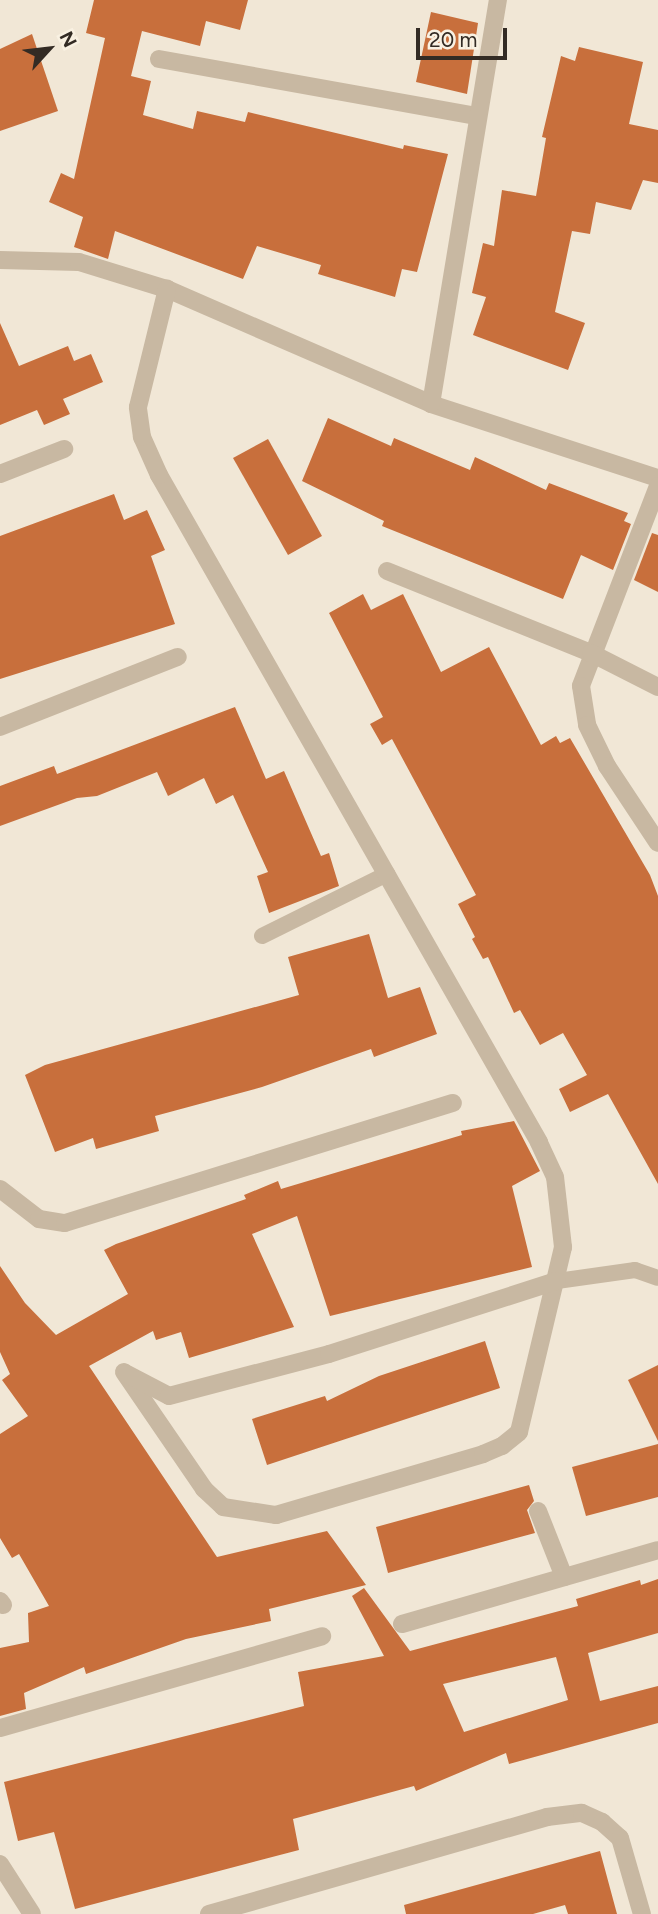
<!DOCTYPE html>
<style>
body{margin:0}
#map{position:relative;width:658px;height:1914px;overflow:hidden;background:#f1e7d6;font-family:Figtree,sans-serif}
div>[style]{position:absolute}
.building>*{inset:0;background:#c86f3c}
.service>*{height:16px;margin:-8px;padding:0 8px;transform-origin:8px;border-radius:8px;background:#c8b8a2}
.minor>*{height:18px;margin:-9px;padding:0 9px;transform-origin:9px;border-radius:9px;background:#c8b8a2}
span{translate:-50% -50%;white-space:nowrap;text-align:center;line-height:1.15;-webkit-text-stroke:6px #f9f1e2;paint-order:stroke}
.north{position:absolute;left:14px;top:14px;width:70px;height:70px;-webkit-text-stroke:5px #f9f1e2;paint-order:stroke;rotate:63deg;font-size:19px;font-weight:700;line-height:28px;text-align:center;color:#332b24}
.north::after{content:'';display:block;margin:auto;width:24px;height:32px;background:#332b24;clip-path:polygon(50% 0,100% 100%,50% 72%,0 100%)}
.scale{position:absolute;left:416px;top:28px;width:91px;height:32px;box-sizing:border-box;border:4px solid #332b24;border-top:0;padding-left:9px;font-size:21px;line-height:24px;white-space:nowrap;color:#332b24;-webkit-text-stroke:5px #f9f1e2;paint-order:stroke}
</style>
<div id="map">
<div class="building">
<div style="clip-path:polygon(94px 0,248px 0,240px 30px,206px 21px,200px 46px,142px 31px,131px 76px,151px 81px,143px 115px,193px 129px,197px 111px,245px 122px,248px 112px,403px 149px,404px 145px,448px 154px,417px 272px,402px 269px,395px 297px,318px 274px,321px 265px,257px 246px,243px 279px,115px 231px,108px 259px,74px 247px,83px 217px,49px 202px,61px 173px,74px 179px,105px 38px,86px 33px)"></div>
<div style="clip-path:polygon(431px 12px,478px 23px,467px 94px,416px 82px)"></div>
<div style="clip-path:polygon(32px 34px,58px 111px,0 131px,0 49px)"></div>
<div style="clip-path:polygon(579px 47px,643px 62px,629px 124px,658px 130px,658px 183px,643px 180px,631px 210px,596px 202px,590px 234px,572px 231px,555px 312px,585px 323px,568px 370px,473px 335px,486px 297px,472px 293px,483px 243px,494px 246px,502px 190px,536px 196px,546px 138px,542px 137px,561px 56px,575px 61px)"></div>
<div style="clip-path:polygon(0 323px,19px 366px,68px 346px,74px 361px,91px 354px,103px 382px,63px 399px,70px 414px,44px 425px,37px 410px,0 425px)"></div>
<div style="clip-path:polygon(328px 418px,391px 446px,394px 438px,470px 470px,475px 457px,546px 490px,549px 483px,628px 513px,624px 521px,631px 524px,613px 570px,581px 555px,563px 599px,382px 526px,384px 521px,302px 481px)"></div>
<div style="clip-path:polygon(268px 439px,322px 536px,288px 555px,233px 458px)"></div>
<div style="clip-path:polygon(114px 494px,124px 520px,147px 510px,165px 550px,151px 556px,175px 624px,0 679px,0 536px)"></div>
<div style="clip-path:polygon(652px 533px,658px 535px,658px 592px,634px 580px)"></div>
<div style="clip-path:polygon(363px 594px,371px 610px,403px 594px,441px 672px,489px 647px,541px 745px,556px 736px,560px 743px,570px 738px,650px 875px,658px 896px,658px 1184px,608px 1094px,570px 1112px,559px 1089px,587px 1075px,563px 1033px,540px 1045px,520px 1010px,514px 1013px,488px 957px,483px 959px,472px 939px,475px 937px,458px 904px,476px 895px,392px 739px,382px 745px,370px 724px,383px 717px,329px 613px)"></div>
<div style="clip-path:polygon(235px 707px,266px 779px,284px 771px,321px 856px,329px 853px,339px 886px,269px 913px,257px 876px,268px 872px,233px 795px,216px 804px,204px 778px,168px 796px,157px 772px,97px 796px,77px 798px,0 826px,0 786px,54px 766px,57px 774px)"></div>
<div style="clip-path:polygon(369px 934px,388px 998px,420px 987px,437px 1034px,374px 1057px,371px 1049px,262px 1087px,155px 1116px,159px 1131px,96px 1149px,93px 1138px,55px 1152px,25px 1075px,45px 1065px,299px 995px,288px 957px)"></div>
<div style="clip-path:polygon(514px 1121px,540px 1171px,512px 1186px,532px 1267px,330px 1316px,297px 1216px,252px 1234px,294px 1327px,189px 1358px,181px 1332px,156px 1340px,153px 1331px,89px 1366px,217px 1557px,327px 1531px,366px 1585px,269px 1609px,271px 1621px,186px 1639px,86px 1674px,84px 1667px,24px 1693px,26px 1709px,0 1716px,0 1648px,29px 1642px,28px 1613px,49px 1606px,19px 1554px,12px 1558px,0 1538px,0 1434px,28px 1416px,2px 1380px,10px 1374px,0 1352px,0 1266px,25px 1303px,56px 1335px,128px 1294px,104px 1250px,116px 1244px,246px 1199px,244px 1195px,278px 1181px,281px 1189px,462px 1135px,461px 1131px)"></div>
<div style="clip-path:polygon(485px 1341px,500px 1388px,267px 1465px,252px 1419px,325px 1396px,327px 1401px,379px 1376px)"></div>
<div style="clip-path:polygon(658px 1365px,658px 1441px,628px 1380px)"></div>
<div style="clip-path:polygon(658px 1444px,658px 1497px,586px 1516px,572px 1467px)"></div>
<div style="clip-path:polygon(529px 1485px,534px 1501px,527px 1510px,535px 1533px,388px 1573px,376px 1527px)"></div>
<div style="clip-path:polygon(evenodd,658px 1579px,658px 1633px,588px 1653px,600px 1701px,658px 1686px,658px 1723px,509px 1764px,506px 1753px,416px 1791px,414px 1786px,293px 1819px,299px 1850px,75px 1909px,54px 1832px,18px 1841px,4px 1782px,304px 1706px,298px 1672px,384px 1656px,352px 1596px,364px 1588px,410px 1651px,578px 1606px,576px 1599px,640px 1580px,641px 1585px,658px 1579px,556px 1657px,568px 1700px,464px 1732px,443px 1684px,556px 1657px)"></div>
<div style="clip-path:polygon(600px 1851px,617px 1914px,568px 1914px,565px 1905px,533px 1914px,406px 1914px,404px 1905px)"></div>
</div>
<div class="service">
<div style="left:262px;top:936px;width:140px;rotate:-26.4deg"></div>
<div style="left:557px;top:1281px;width:79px;rotate:-8deg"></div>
<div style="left:635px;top:1270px;width:24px;rotate:19deg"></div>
</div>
<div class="minor">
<div style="left:159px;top:59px;width:323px;rotate:10.2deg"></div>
<div style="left:0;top:260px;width:79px;rotate:1.5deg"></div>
<div style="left:79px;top:262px;width:92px;rotate:17.1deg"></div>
<div style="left:167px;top:289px;width:288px;rotate:23.5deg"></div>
<div style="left:431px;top:404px;width:239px;rotate:18.1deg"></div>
<div style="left:431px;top:404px;width:410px;rotate:-80.6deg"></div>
<div style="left:0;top:474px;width:69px;rotate:-21.3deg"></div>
<div style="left:658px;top:486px;width:214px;rotate:111.1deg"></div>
<div style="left:581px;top:686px;width:39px;rotate:81deg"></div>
<div style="left:587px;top:725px;width:46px;rotate:64deg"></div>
<div style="left:607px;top:766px;width:92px;rotate:56.5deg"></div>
<div style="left:387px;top:571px;width:220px;rotate:21.9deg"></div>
<div style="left:591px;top:653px;width:75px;rotate:26.9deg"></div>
<div style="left:0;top:727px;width:191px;rotate:-21.5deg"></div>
<div style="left:0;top:1189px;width:49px;rotate:37.6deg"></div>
<div style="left:39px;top:1219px;width:26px;rotate:9deg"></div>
<div style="left:65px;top:1223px;width:406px;rotate:-17.2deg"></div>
<div style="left:124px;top:1372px;width:142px;rotate:55.6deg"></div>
<div style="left:204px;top:1489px;width:26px;rotate:43deg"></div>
<div style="left:223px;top:1507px;width:54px;rotate:8.6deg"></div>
<div style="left:276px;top:1515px;width:216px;rotate:-16.4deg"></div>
<div style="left:483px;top:1454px;width:21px;rotate:-23deg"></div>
<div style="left:502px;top:1446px;width:22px;rotate:-39deg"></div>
<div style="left:519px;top:1432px;width:190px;rotate:-76.6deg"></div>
<div style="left:563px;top:1247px;width:70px;rotate:-96.5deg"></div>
<div style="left:555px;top:1177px;width:38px;rotate:-115deg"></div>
<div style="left:539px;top:1142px;width:768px;rotate:-119.67deg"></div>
<div style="left:159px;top:475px;width:42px;rotate:-114.1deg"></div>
<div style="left:142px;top:437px;width:30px;rotate:-98deg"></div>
<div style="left:138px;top:407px;width:122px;rotate:-76.2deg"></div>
<div style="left:127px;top:1374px;width:47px;rotate:27.6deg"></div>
<div style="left:169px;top:1396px;width:165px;rotate:-14.7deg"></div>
<div style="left:329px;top:1354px;width:239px;rotate:-17.8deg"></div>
<div style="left:538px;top:1511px;width:71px;rotate:68.5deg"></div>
<div style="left:0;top:1601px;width:5px;rotate:53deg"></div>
<div style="left:402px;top:1624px;width:266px;rotate:-16.1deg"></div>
<div style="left:0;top:1728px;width:335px;rotate:-15.9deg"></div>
<div style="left:0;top:1864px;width:59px;rotate:57.4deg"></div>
<div style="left:209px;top:1914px;width:352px;rotate:-16deg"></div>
<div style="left:547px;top:1817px;width:35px;rotate:-7deg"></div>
<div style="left:582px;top:1813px;width:22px;rotate:24deg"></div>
<div style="left:602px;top:1822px;width:24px;rotate:42deg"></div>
<div style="left:620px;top:1838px;width:79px;rotate:73.9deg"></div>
</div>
<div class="north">N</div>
<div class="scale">20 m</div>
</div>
